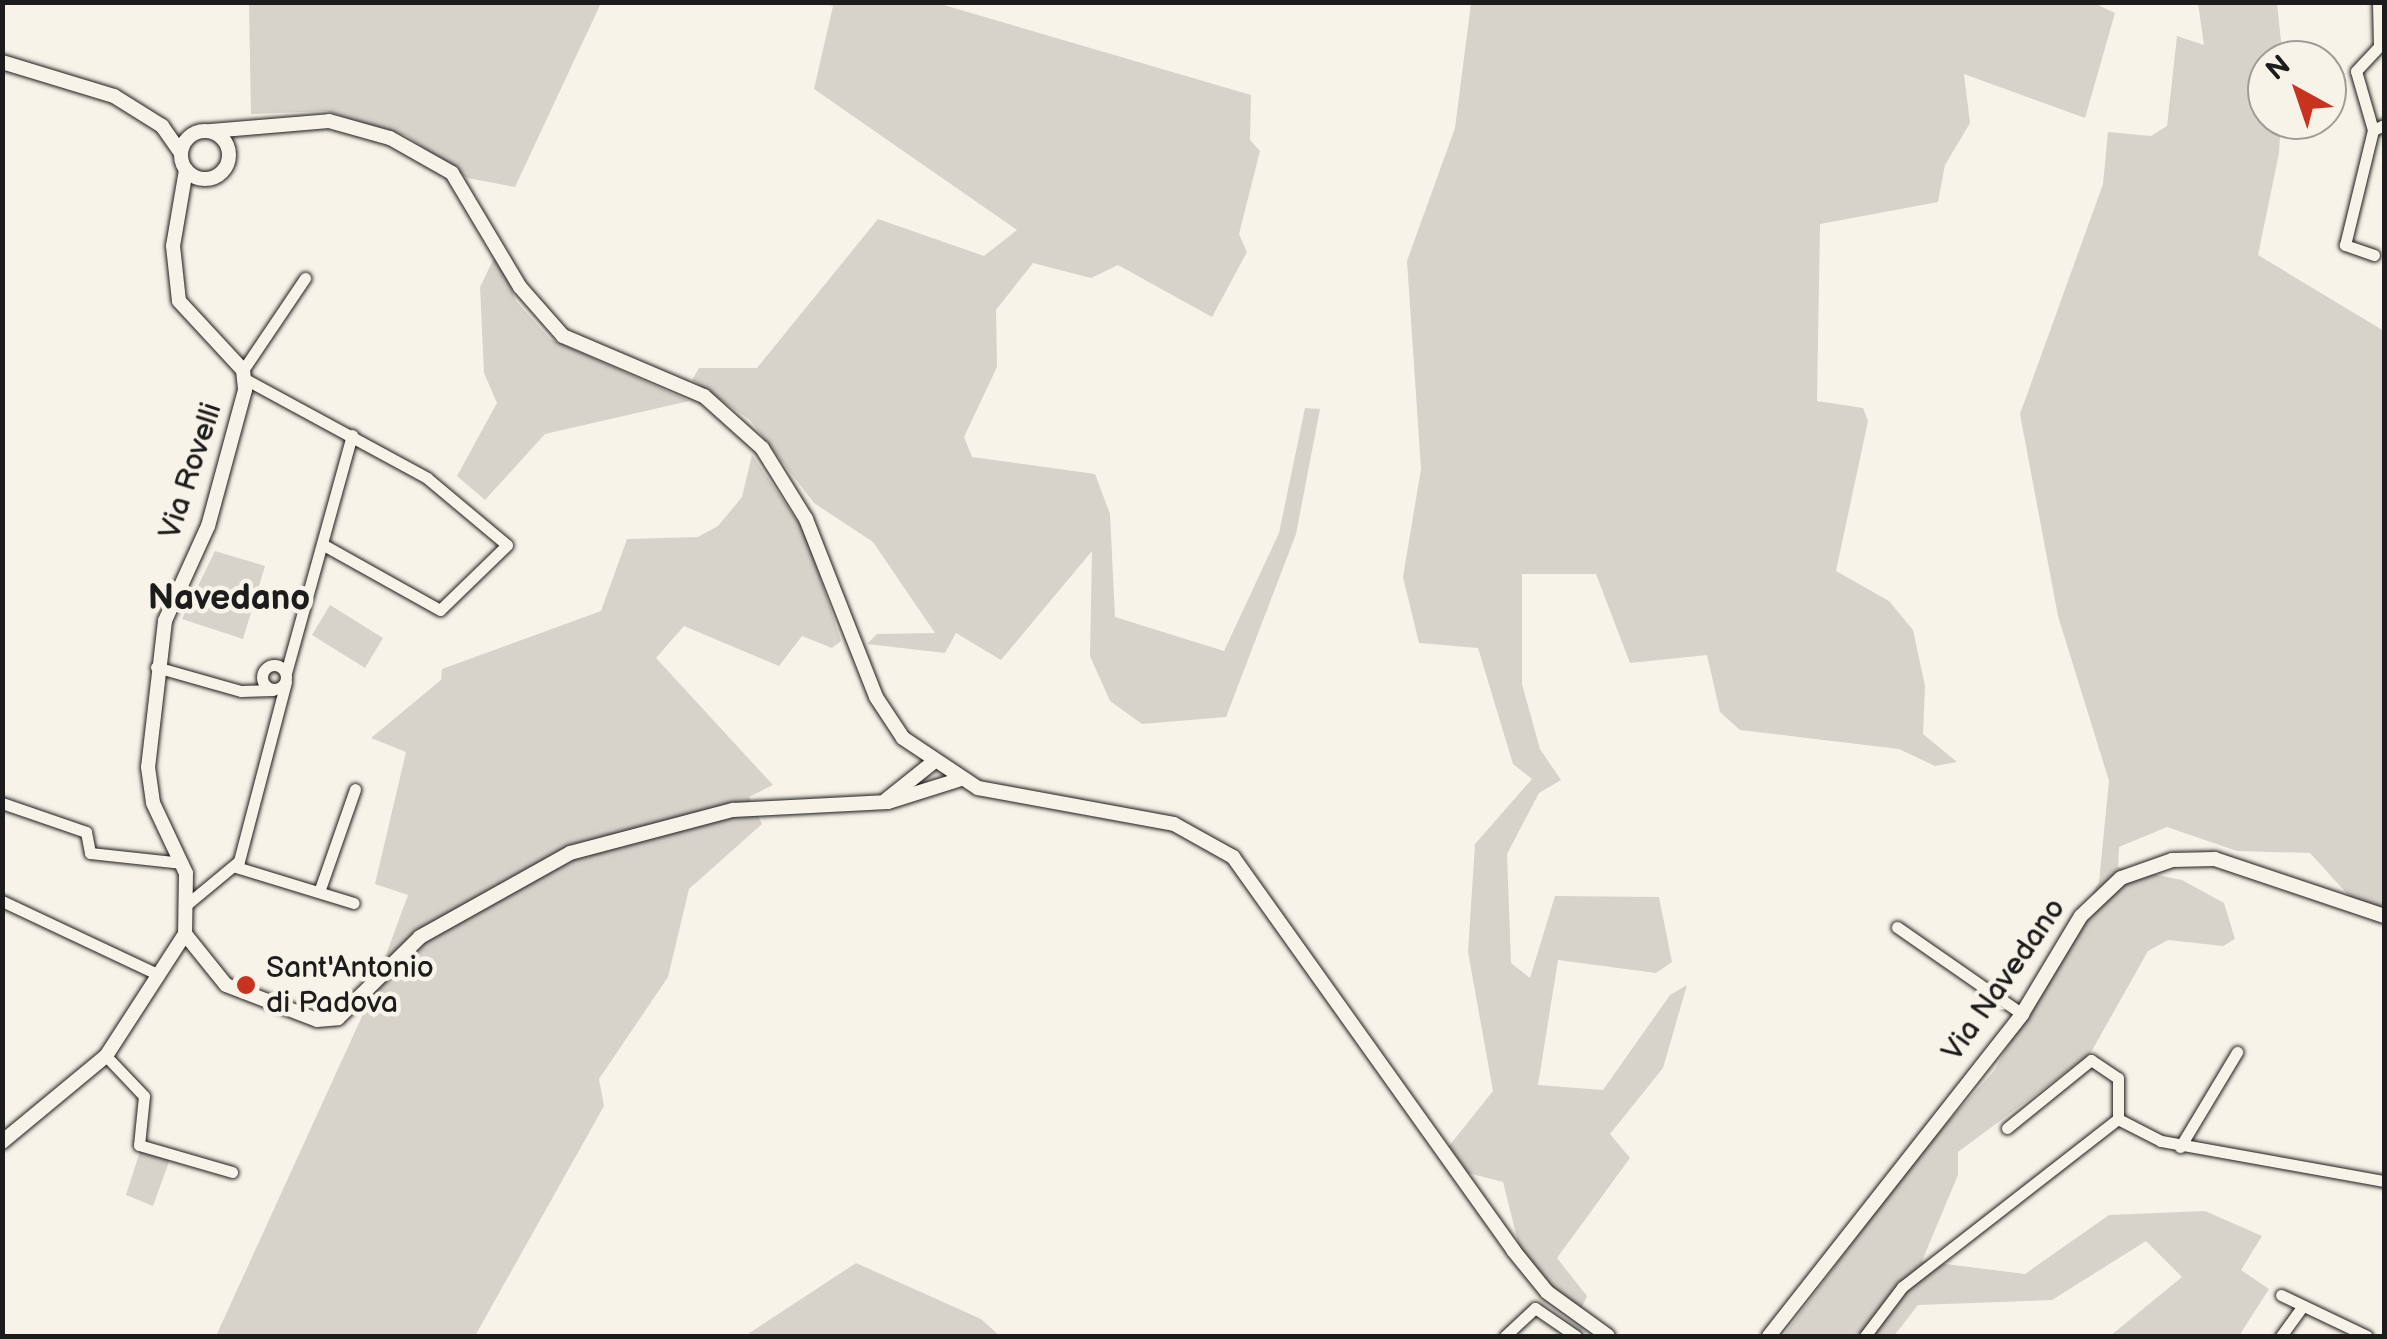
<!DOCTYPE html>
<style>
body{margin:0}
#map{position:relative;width:2387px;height:1339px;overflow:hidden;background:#f7f3e8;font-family:"Balsamiq Sans",sans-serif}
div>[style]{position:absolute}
.green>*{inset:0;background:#d7d3cb}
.roads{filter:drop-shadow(0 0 2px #1c1c1c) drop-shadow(0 0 2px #1c1c1c)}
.minor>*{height:11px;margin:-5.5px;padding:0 5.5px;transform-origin:5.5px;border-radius:5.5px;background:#f7f3e8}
.minor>.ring{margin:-5.5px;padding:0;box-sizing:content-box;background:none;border:11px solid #f7f3e8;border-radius:50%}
.tertiary>*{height:14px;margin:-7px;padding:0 7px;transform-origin:7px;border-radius:7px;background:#f7f3e8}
.tertiary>.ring{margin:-7px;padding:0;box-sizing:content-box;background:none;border:14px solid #f7f3e8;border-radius:50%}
.dots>*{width:28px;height:28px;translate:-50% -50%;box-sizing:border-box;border:5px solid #f7f3e8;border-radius:50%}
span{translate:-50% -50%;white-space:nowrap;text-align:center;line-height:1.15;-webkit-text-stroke:9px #f7f3e8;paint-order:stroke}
.street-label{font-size:30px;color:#1c1c1c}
.poi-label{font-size:30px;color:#1c1c1c}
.left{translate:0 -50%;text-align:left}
.quarter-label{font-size:35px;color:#1c1c1c;font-weight:700}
.frame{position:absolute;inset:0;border:5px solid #1c1c1c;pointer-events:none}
.north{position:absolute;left:2247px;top:40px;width:100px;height:100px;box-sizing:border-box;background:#f7f3e8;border:2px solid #9f9d96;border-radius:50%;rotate:320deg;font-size:28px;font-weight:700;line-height:40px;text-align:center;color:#1c1c1c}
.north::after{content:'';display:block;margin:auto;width:35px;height:45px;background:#c8321e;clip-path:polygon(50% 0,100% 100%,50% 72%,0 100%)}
</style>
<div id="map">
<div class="green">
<div style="clip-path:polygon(2092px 2px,2115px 13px,2085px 118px,1964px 74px,1970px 123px,1945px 165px,1938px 202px,1820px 224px,1817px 401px,1863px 408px,1868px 421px,1836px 571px,1889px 601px,1913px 630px,1925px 686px,1923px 734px,1957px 762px,1935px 766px,1899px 749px,1740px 730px,1720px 712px,1707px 655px,1630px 663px,1596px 574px,1522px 574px,1522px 684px,1540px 749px,1561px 780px,1539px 793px,1507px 854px,1511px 963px,1530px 978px,1555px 896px,1659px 897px,1672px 962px,1656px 973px,1558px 960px,1538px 1085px,1603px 1090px,1670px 995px,1687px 985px,1663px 1068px,1610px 1134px,1630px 1158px,1557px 1258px,1587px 1296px,1576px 1320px,1520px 1250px,1503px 1182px,1468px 1173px,1449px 1146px,1493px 1091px,1468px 952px,1475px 844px,1532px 779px,1513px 764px,1478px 648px,1419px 643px,1403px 577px,1421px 469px,1407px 261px,1455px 128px,1471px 3px)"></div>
<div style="clip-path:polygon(249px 3px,601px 3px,515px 187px,467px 178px,407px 136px,326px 111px,251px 114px)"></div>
<div style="clip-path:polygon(821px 3px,937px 3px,1251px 95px,1250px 140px,1260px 151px,1239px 234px,1247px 252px,1212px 317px,1118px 265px,1091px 278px,1033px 263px,996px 310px,997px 367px,964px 437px,972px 457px,1095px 474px,1110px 514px,1115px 617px,1224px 651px,1279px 533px,1305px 408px,1320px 409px,1296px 534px,1226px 717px,1142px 724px,1110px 701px,1090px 656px,1092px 551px,1001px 660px,956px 633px,945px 653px,867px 644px,877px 634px,935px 633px,873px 542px,814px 503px,750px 420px,692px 380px,699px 368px,757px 368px,878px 219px,984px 256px,1017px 230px,814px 89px,833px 6px)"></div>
<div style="clip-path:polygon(2198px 3px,2277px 3px,2283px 60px,2267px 60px,2267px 120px,2281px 120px,2279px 153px,2258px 255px,2384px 331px,2384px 909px,2351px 898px,2310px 853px,2237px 851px,2167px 827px,2119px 847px,2118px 867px,2182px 880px,2224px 903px,2235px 939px,2223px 946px,2168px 940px,2148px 951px,2090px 1054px,1958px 1152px,1958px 1175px,1922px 1261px,2025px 1274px,2109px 1215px,2205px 1211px,2262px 1236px,2241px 1270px,2269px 1289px,2239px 1336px,2110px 1336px,2182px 1277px,2146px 1241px,2052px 1300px,1918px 1305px,1894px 1336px,1783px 1336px,1917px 1156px,1994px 1071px,2099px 882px,2109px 781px,2058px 616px,2020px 414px,2103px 184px,2108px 132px,2151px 136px,2167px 126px,2177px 36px,2204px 45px)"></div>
<div style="clip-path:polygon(497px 252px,516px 301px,550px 339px,689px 401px,545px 434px,485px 500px,457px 476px,497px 403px,484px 373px,480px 287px)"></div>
<div style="clip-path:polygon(752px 455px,806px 534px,841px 641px,832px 648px,802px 636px,779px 666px,684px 626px,656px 658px,773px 785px,749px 797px,762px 824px,689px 889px,668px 977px,599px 1079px,604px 1106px,475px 1336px,216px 1336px,369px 1001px,408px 895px,375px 884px,406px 752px,371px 738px,441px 680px,442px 669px,601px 611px,627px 539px,698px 537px,718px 526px,742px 497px)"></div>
<div style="clip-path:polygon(215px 551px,265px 566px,243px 639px,182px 619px)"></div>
<div style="clip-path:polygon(330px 605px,383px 638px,365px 668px,312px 635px)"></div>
<div style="clip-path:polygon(140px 1151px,170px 1159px,153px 1206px,126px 1195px)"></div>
<div style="clip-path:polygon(856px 1263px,981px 1319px,1000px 1336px,745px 1336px)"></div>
</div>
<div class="roads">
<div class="minor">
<div style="left:2373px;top:130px;width:61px;rotate:-106.1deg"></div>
<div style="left:2356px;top:71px;width:34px;rotate:-47deg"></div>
<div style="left:2379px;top:46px;width:44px;rotate:-91.3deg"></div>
<div style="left:2374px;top:255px;width:31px;rotate:-161deg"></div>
<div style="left:2345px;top:245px;width:118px;rotate:-76.3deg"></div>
<div style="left:2373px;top:130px;width:12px;rotate:-24deg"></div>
<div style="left:243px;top:370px;width:111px;rotate:-56deg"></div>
<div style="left:245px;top:379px;width:207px;rotate:28.5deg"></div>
<div style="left:427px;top:478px;width:104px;rotate:39.9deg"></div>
<div style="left:507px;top:545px;width:93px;rotate:135.9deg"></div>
<div style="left:440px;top:610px;width:135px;rotate:-150.8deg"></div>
<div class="ring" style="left:262px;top:665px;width:13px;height:13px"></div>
<div style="left:156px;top:667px;width:88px;rotate:15.8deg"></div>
<div style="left:241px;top:691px;width:32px;rotate:-2deg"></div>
<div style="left:286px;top:673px;width:247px;rotate:-74.5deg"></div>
<div style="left:2px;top:803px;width:89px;rotate:19deg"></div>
<div style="left:86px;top:832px;width:21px;rotate:79deg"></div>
<div style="left:90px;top:853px;width:93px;rotate:6.2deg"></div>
<div style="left:236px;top:867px;width:123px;rotate:17deg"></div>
<div style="left:319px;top:892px;width:109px;rotate:-70.7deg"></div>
<div style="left:2px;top:901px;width:169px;rotate:25.2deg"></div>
<div style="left:186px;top:905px;width:69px;rotate:-39.7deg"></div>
<div style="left:239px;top:861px;width:185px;rotate:-75.3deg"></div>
<div style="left:1897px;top:927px;width:152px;rotate:34.8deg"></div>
<div style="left:106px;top:1056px;width:55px;rotate:46.5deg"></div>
<div style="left:144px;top:1096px;width:49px;rotate:95.8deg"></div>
<div style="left:139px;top:1145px;width:97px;rotate:16.2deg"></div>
<div style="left:2007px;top:1128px;width:108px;rotate:-39deg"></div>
<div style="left:2091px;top:1060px;width:32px;rotate:34deg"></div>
<div style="left:2118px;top:1078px;width:41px;rotate:90deg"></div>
<div style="left:2118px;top:1119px;width:48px;rotate:27.1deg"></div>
<div style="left:2161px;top:1141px;width:227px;rotate:10.2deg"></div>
<div style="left:2180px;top:1147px;width:111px;rotate:-59deg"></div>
<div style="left:2281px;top:1295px;width:95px;rotate:25.5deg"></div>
<div style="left:1505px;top:1336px;width:41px;rotate:-43deg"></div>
<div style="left:1535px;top:1308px;width:50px;rotate:34.3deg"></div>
<div style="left:1865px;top:1336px;width:61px;rotate:-52.9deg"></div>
<div style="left:1902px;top:1287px;width:274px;rotate:-37.9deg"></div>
<div style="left:2281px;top:1336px;width:37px;rotate:-54deg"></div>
</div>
<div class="tertiary">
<div style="left:2px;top:62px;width:117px;rotate:16.9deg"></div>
<div style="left:114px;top:96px;width:57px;rotate:32deg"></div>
<div style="left:162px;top:126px;width:33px;rotate:55deg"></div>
<div class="ring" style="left:181px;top:131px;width:34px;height:34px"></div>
<div style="left:211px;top:131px;width:118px;rotate:-4.8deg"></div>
<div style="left:329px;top:121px;width:63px;rotate:15.6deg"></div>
<div style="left:390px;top:138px;width:71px;rotate:29.4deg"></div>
<div style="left:452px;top:173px;width:133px;rotate:59.2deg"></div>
<div style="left:520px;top:287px;width:65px;rotate:48.7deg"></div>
<div style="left:563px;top:336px;width:153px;rotate:23.1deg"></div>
<div style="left:704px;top:396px;width:78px;rotate:41.9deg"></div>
<div style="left:762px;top:448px;width:84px;rotate:58.2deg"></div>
<div style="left:806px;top:519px;width:191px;rotate:68.5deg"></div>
<div style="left:876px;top:697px;width:49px;rotate:56.6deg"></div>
<div style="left:903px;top:738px;width:90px;rotate:33.7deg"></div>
<div style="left:978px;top:788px;width:199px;rotate:10.4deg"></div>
<div style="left:1174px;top:824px;width:68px;rotate:29.2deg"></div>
<div style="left:1233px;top:857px;width:483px;rotate:54.5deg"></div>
<div style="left:1513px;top:1250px;width:54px;rotate:51deg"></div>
<div style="left:1547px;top:1292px;width:75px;rotate:35.8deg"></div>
<div style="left:186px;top:170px;width:77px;rotate:99.7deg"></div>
<div style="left:173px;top:246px;width:55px;rotate:83.8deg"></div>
<div style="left:179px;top:301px;width:94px;rotate:47.2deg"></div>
<div style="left:243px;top:370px;width:20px;rotate:84deg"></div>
<div style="left:245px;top:390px;width:141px;rotate:105.2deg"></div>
<div style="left:208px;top:526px;width:104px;rotate:114.4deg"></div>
<div style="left:165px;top:621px;width:147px;rotate:96.6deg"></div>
<div style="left:148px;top:767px;width:36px;rotate:82deg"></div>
<div style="left:153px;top:803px;width:77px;rotate:64.8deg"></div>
<div style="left:186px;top:873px;width:61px;rotate:90.9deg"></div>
<div style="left:185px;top:934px;width:65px;rotate:51.2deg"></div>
<div style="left:226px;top:985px;width:97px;rotate:21deg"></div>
<div style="left:317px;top:1020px;width:21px;rotate:-5deg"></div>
<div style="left:338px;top:1018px;width:115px;rotate:-44.6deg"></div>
<div style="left:420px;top:937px;width:172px;rotate:-29.2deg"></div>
<div style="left:570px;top:853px;width:169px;rotate:-14.8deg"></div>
<div style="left:733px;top:810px;width:155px;rotate:-3deg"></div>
<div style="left:888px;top:802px;width:73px;rotate:-17.4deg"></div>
<div style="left:886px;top:800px;width:58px;rotate:-38.7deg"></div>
<div style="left:2px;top:1142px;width:135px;rotate:-39.6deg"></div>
<div style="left:106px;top:1056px;width:145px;rotate:-57.1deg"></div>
<div style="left:1769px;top:1336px;width:410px;rotate:-51.8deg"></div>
<div style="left:2022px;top:1014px;width:114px;rotate:-59deg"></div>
<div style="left:2081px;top:916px;width:55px;rotate:-43.5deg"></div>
<div style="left:2121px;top:878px;width:54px;rotate:-19.4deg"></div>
<div style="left:2172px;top:860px;width:43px;rotate:-1.3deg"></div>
<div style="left:2215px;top:859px;width:178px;rotate:18.6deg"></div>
</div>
</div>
<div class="dots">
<div style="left:246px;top:985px;background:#c8321e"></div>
</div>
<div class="street-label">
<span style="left:191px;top:471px;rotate:-72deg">Via Rovelli</span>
<span style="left:2004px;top:980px;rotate:-55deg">Via Navedano</span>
</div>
<div class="poi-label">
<span class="left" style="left:266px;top:985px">Sant'Antonio<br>di Padova</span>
</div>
<div class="quarter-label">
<span style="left:229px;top:599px">Navedano</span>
</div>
<div class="frame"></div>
<div class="north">N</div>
</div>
